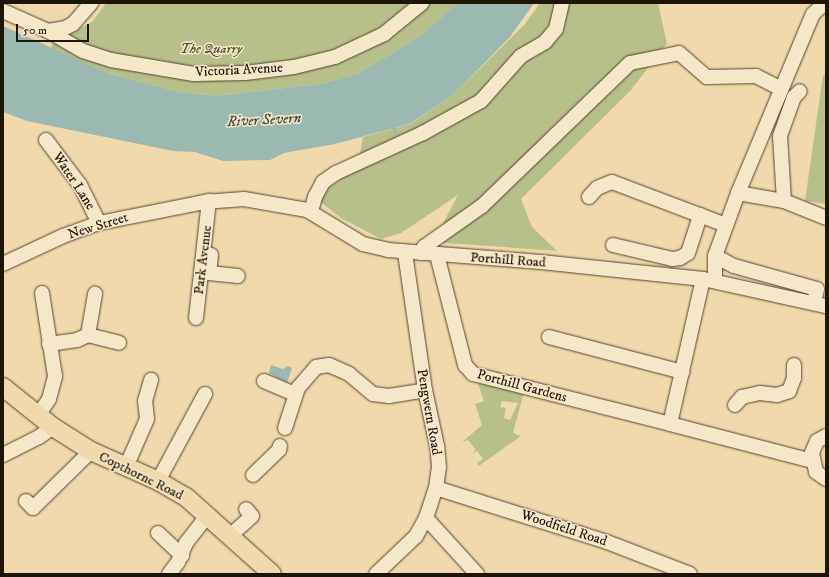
<!DOCTYPE html>
<style>
body{margin:0}
#map{position:relative;width:829px;height:577px;overflow:hidden;background:#f0daac;font-family:"IM FELL DW Pica",serif}
div>[style]{position:absolute}
.green>*{inset:0;background:#b8c08a}
.water>*{inset:0;background:#9cb9b1}
.stream>*{height:3px;margin:-1.5px;padding:0 1.5px;transform-origin:1.5px;border-radius:1.5px;background:#9cb9b1}
.roads{filter:drop-shadow(0 0 1px #524630) drop-shadow(0 0 1px #524630)}
.minor>*{height:14px;margin:-7px;padding:0 7px;transform-origin:7px;border-radius:7px;background:#f5e7c9}
.major>*{height:18px;margin:-9px;padding:0 9px;transform-origin:9px;border-radius:9px;background:#f0daac}
span{translate:-50% -50%;white-space:nowrap;text-align:center;line-height:1.15;-webkit-text-stroke:3px #f5e7c9;paint-order:stroke}
.park-label{font-size:14px;color:#545035;font-style:italic}
.street-label{font-size:14px;color:#1e1407}
.water-label{font-size:15px;color:#4a4e42;font-style:italic}
.frame{position:absolute;inset:0;border:4px solid #1e1407;pointer-events:none}
.scale{position:absolute;left:16px;top:24px;width:73px;height:18px;box-sizing:border-box;border:2px solid #1e1407;border-top:0;padding-left:5px;font-size:12px;line-height:14px;white-space:nowrap;color:#1e1407;-webkit-text-stroke:3px #f5e7c9;paint-order:stroke}
</style>
<div id="map">
<div class="green">
<div style="clip-path:polygon(106px 3px,458px 3px,419px 37px,357px 74px,320px 84px,216px 96px,179px 92px,110px 74px,50px 48px,56px 40px,92px 22px)"></div>
<div style="clip-path:polygon(540px 3px,658px 3px,667px 44px,630px 91px,521px 199px,532px 227px,557px 251px,433px 242px,458px 195px,401px 233px,381px 239px,341px 218px,318px 200px,329px 188px,357px 168px,363px 137px,410px 124px,454px 94px,525px 24px)"></div>
<div style="clip-path:polygon(823px 75px,826px 75px,826px 204px,805px 201px)"></div>
<div style="clip-path:polygon(evenodd,476px 378px,524px 392px,513px 433px,521px 436px,479px 466px,477px 463px,483px 459px,477px 451px,472px 454px,476px 450px,468px 440px,462px 442px,482px 425px,475px 404px,484px 401px,476px 378px,502px 401px,518px 403px,510px 420px,504px 418px,506px 408px,500px 407px,502px 401px)"></div>
</div>
<div class="water">
<div style="clip-path:polygon(458px 3px,534px 3px,510px 37px,454px 94px,409px 124px,335px 144px,284px 153px,270px 160px,223px 161px,195px 152px,173px 151px,27px 121px,3px 112px,3px 26px,110px 74px,179px 92px,216px 96px,320px 84px,357px 74px,419px 37px)"></div>
<div style="clip-path:polygon(271px 365px,283px 369px,288px 366px,292px 368px,287px 383px,269px 373px)"></div>
</div>
<div class="stream">
<div style="left:393px;top:126px;width:8px;rotate:76deg"></div>
</div>
<div class="roads">
<div class="minor">
<div style="left:3px;top:11px;width:49px;rotate:24deg"></div>
<div style="left:48px;top:31px;width:40px;rotate:29.7deg"></div>
<div style="left:83px;top:51px;width:29px;rotate:18deg"></div>
<div style="left:111px;top:60px;width:84px;rotate:9.6deg"></div>
<div style="left:194px;top:74px;width:51px;rotate:-1.1deg"></div>
<div style="left:245px;top:73px;width:49px;rotate:-7deg"></div>
<div style="left:294px;top:67px;width:42px;rotate:-13.7deg"></div>
<div style="left:335px;top:57px;width:54px;rotate:-25.1deg"></div>
<div style="left:384px;top:34px;width:49px;rotate:-39.2deg"></div>
<div style="left:48px;top:31px;width:17px;rotate:-10deg"></div>
<div style="left:65px;top:28px;width:9px;rotate:-27deg"></div>
<div style="left:73px;top:24px;width:28px;rotate:-49deg"></div>
<div style="left:46px;top:140px;width:56px;rotate:52.9deg"></div>
<div style="left:80px;top:185px;width:42px;rotate:63.4deg"></div>
<div style="left:738px;top:193px;width:47px;rotate:9.9deg"></div>
<div style="left:784px;top:201px;width:45px;rotate:22deg"></div>
<div style="left:589px;top:197px;width:12px;rotate:-48deg"></div>
<div style="left:597px;top:188px;width:16px;rotate:-22deg"></div>
<div style="left:612px;top:182px;width:122px;rotate:20.7deg"></div>
<div style="left:784px;top:201px;width:65px;rotate:-93.5deg"></div>
<div style="left:780px;top:136px;width:41px;rotate:-70.3deg"></div>
<div style="left:794px;top:97px;width:8px;rotate:-45deg"></div>
<div style="left:311px;top:211px;width:15px;rotate:-74deg"></div>
<div style="left:315px;top:197px;width:17px;rotate:-62deg"></div>
<div style="left:323px;top:182px;width:16px;rotate:-35deg"></div>
<div style="left:336px;top:173px;width:96px;rotate:-24.7deg"></div>
<div style="left:423px;top:133px;width:66px;rotate:-28.9deg"></div>
<div style="left:481px;top:101px;width:60px;rotate:-48.4deg"></div>
<div style="left:521px;top:56px;width:28px;rotate:-30deg"></div>
<div style="left:545px;top:42px;width:17px;rotate:-50deg"></div>
<div style="left:556px;top:29px;width:27px;rotate:-77deg"></div>
<div style="left:613px;top:245px;width:61px;rotate:13.3deg"></div>
<div style="left:672px;top:259px;width:8px;rotate:-7deg"></div>
<div style="left:680px;top:258px;width:9px;rotate:-32deg"></div>
<div style="left:688px;top:253px;width:40px;rotate:-72deg"></div>
<div style="left:421px;top:253px;width:7px;rotate:-63deg"></div>
<div style="left:424px;top:247px;width:71px;rotate:-35.3deg"></div>
<div style="left:482px;top:206px;width:206px;rotate:-44deg"></div>
<div style="left:630px;top:63px;width:50px;rotate:-11.5deg"></div>
<div style="left:679px;top:53px;width:37px;rotate:41deg"></div>
<div style="left:707px;top:77px;width:49px;rotate:-1.2deg"></div>
<div style="left:756px;top:76px;width:28px;rotate:27deg"></div>
<div style="left:211px;top:255px;width:18px;rotate:96deg"></div>
<div style="left:209px;top:273px;width:29px;rotate:6deg"></div>
<div style="left:437px;top:255px;width:114px;rotate:75.7deg"></div>
<div style="left:465px;top:365px;width:12px;rotate:48deg"></div>
<div style="left:473px;top:374px;width:203px;rotate:14.2deg"></div>
<div style="left:670px;top:424px;width:149px;rotate:-77.2deg"></div>
<div style="left:715px;top:256px;width:21px;rotate:28deg"></div>
<div style="left:734px;top:266px;width:86px;rotate:15.5deg"></div>
<div style="left:817px;top:289px;width:14px;rotate:102deg"></div>
<div style="left:3px;top:264px;width:66px;rotate:-25deg"></div>
<div style="left:63px;top:236px;width:38px;rotate:-20deg"></div>
<div style="left:99px;top:223px;width:107px;rotate:-11.3deg"></div>
<div style="left:204px;top:202px;width:40px;rotate:-4.3deg"></div>
<div style="left:244px;top:199px;width:64px;rotate:9.9deg"></div>
<div style="left:307px;top:210px;width:66px;rotate:31.3deg"></div>
<div style="left:363px;top:244px;width:26px;rotate:13deg"></div>
<div style="left:388px;top:250px;width:153px;rotate:4.5deg"></div>
<div style="left:541px;top:262px;width:163px;rotate:6deg"></div>
<div style="left:703px;top:279px;width:126px;rotate:12.4deg"></div>
<div style="left:715px;top:281px;width:25px;rotate:-90deg"></div>
<div style="left:715px;top:256px;width:67px;rotate:-69.9deg"></div>
<div style="left:738px;top:193px;width:194px;rotate:-67.3deg"></div>
<div style="left:813px;top:14px;width:16px;rotate:-43deg"></div>
<div style="left:196px;top:318px;width:118px;rotate:-83.7deg"></div>
<div style="left:88px;top:335px;width:32px;rotate:14deg"></div>
<div style="left:549px;top:337px;width:138px;rotate:14.7deg"></div>
<div style="left:49px;top:344px;width:28px;rotate:-8deg"></div>
<div style="left:77px;top:340px;width:12px;rotate:-24deg"></div>
<div style="left:88px;top:335px;width:42px;rotate:-80.3deg"></div>
<div style="left:264px;top:381px;width:34px;rotate:23deg"></div>
<div style="left:735px;top:405px;width:11px;rotate:-49deg"></div>
<div style="left:742px;top:397px;width:18px;rotate:-13deg"></div>
<div style="left:760px;top:393px;width:17px;rotate:7deg"></div>
<div style="left:777px;top:395px;width:13px;rotate:-18deg"></div>
<div style="left:789px;top:391px;width:14px;rotate:-69deg"></div>
<div style="left:794px;top:378px;width:13px;rotate:-90deg"></div>
<div style="left:38px;top:415px;width:19px;rotate:-55deg"></div>
<div style="left:49px;top:399px;width:24px;rotate:-75deg"></div>
<div style="left:55px;top:376px;width:84px;rotate:-98.9deg"></div>
<div style="left:670px;top:424px;width:147px;rotate:14.6deg"></div>
<div style="left:285px;top:428px;width:42px;rotate:-72deg"></div>
<div style="left:298px;top:388px;width:28px;rotate:-49deg"></div>
<div style="left:316px;top:367px;width:13px;rotate:-9deg"></div>
<div style="left:329px;top:365px;width:22px;rotate:24deg"></div>
<div style="left:349px;top:374px;width:31px;rotate:40deg"></div>
<div style="left:373px;top:394px;width:16px;rotate:7deg"></div>
<div style="left:389px;top:396px;width:36px;rotate:-9deg"></div>
<div style="left:826px;top:436px;width:10px;rotate:151deg"></div>
<div style="left:817px;top:441px;width:13px;rotate:113deg"></div>
<div style="left:812px;top:453px;width:19px;rotate:78deg"></div>
<div style="left:816px;top:472px;width:12px;rotate:35deg"></div>
<div style="left:3px;top:455px;width:40px;rotate:-26.6deg"></div>
<div style="left:39px;top:437px;width:17px;rotate:-36deg"></div>
<div style="left:126px;top:467px;width:52px;rotate:-66.4deg"></div>
<div style="left:147px;top:419px;width:18px;rotate:-96deg"></div>
<div style="left:145px;top:401px;width:22px;rotate:-74deg"></div>
<div style="left:253px;top:475px;width:36px;rotate:-44deg"></div>
<div style="left:279px;top:450px;width:4px;rotate:-76deg"></div>
<div style="left:158px;top:481px;width:99px;rotate:-61.6deg"></div>
<div style="left:436px;top:488px;width:179px;rotate:17.5deg"></div>
<div style="left:607px;top:542px;width:89px;rotate:21.1deg"></div>
<div style="left:26px;top:501px;width:10px;rotate:45deg"></div>
<div style="left:33px;top:508px;width:81px;rotate:-44.5deg"></div>
<div style="left:426px;top:518px;width:76px;rotate:47.7deg"></div>
<div style="left:158px;top:533px;width:33px;rotate:43deg"></div>
<div style="left:231px;top:535px;width:28px;rotate:-42deg"></div>
<div style="left:252px;top:516px;width:9px;rotate:-131deg"></div>
<div style="left:169px;top:574px;width:15px;rotate:-53deg"></div>
<div style="left:178px;top:562px;width:21px;rotate:-67deg"></div>
<div style="left:186px;top:543px;width:36px;rotate:-52deg"></div>
<div style="left:376px;top:574px;width:55px;rotate:-43.5deg"></div>
<div style="left:416px;top:536px;width:21px;rotate:-61deg"></div>
<div style="left:426px;top:518px;width:32px;rotate:-72deg"></div>
<div style="left:436px;top:488px;width:21px;rotate:-82deg"></div>
<div style="left:439px;top:467px;width:21px;rotate:-95deg"></div>
<div style="left:437px;top:446px;width:57px;rotate:-102.1deg"></div>
<div style="left:425px;top:390px;width:138px;rotate:-98.3deg"></div>
</div>
<div class="major">
<div style="left:3px;top:387px;width:64px;rotate:38.7deg"></div>
<div style="left:53px;top:427px;width:45px;rotate:32.3deg"></div>
<div style="left:91px;top:451px;width:73px;rotate:24.1deg"></div>
<div style="left:158px;top:481px;width:32px;rotate:30deg"></div>
<div style="left:186px;top:497px;width:115px;rotate:41.8deg"></div>
</div>
</div>
<div class="park-label">
<span style="left:211px;top:49px">The Quarry</span>
</div>
<div class="street-label">
<span style="left:239px;top:70px;rotate:-3deg">Victoria Avenue</span>
<span style="left:74px;top:181px;rotate:57deg">Water Lane</span>
<span style="left:98px;top:226px;rotate:-17deg">New Street</span>
<span style="left:203px;top:260px;rotate:-83deg">Park Avenue</span>
<span style="left:508px;top:260px;rotate:4deg">Porthill Road</span>
<span style="left:522px;top:386px;rotate:15deg">Porthill Gardens</span>
<span style="left:429px;top:412px;rotate:80deg">Pengwern Road</span>
<span style="left:141px;top:476px;rotate:26deg">Copthorne Road</span>
<span style="left:564px;top:528px;rotate:18deg">Woodfield Road</span>
</div>
<div class="water-label">
<span style="left:264px;top:120px;rotate:-3deg">River Severn</span>
</div>
<div class="frame"></div>
<div class="scale">50 m</div>
</div>
